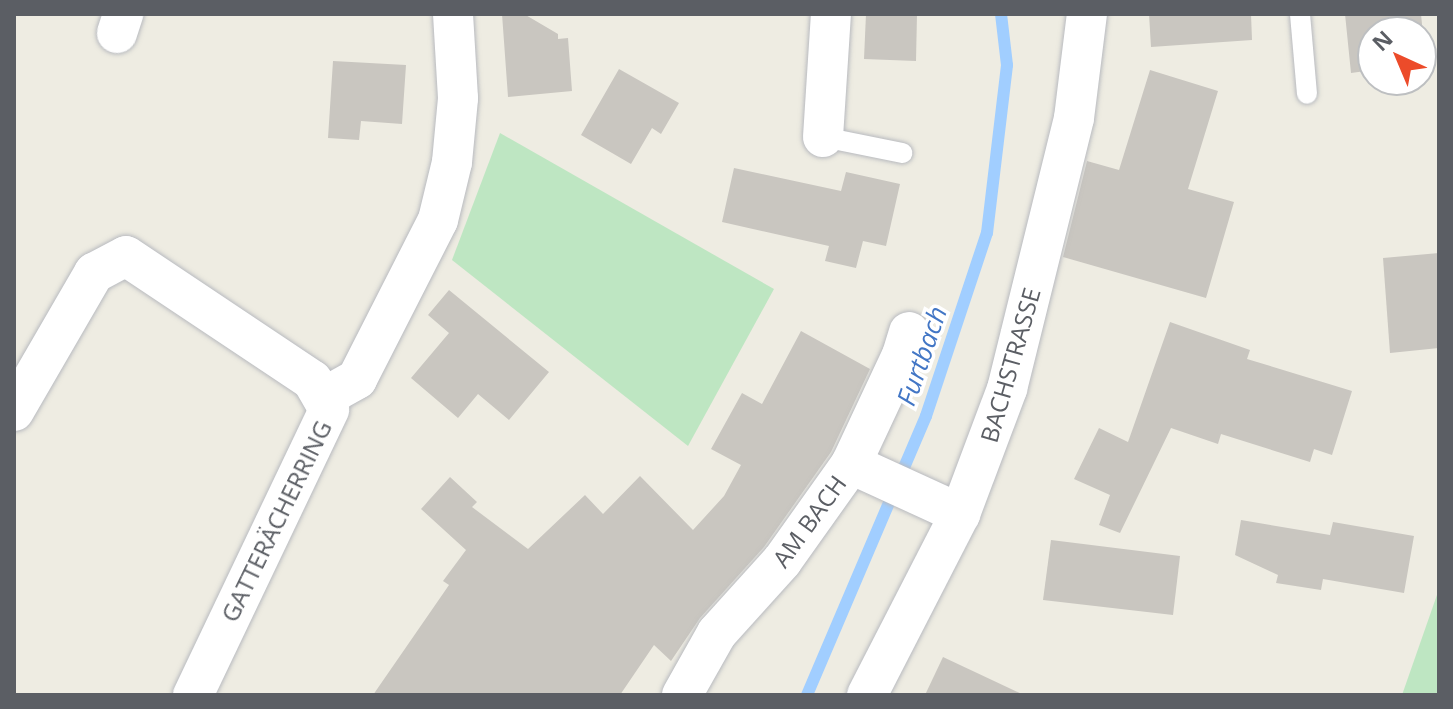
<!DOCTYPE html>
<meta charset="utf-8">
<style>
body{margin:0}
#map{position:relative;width:1453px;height:709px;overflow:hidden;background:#eeece2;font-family:"Open Sans",sans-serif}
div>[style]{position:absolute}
.green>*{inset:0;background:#bee6c2}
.stream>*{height:12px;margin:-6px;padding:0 6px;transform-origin:6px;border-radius:6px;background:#a1ceff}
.building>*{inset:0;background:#c9c6c0}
.roads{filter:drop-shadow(0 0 2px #b8babf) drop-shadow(0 0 2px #b8babf)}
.service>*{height:20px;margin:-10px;padding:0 10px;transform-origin:10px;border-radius:10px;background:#fff}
.minor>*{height:40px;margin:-20px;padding:0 20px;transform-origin:20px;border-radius:20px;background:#fff}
span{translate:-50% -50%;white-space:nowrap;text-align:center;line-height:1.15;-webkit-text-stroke:7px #fff;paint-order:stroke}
.street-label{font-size:24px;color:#5b5e64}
.water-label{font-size:26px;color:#4276c5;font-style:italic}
.frame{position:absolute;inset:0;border:16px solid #5b5e64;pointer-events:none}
.north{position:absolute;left:1357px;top:16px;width:80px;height:80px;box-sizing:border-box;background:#fff;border:2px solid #bdbfc1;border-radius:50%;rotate:316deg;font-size:22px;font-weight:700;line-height:32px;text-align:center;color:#5b5e64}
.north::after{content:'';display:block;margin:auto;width:28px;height:36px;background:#ec4b2a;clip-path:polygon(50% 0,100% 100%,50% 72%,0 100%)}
</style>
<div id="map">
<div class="green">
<div style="clip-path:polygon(500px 133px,774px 289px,688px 446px,452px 260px)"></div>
<div style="clip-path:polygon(1438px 592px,1439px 695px,1402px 695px)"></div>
</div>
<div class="stream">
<div style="left:807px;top:695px;width:303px;rotate:-66.9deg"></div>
<div style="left:926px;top:416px;width:193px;rotate:-71.6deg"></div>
<div style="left:987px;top:233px;width:169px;rotate:-83.2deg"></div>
<div style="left:1007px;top:65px;width:51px;rotate:-96.7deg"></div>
</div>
<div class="building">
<div style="clip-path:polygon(502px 14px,524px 14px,558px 34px,558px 39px,568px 38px,572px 91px,508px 97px)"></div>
<div style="clip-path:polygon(866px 14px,917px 14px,916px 61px,864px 59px)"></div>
<div style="clip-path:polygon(1149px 14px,1251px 14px,1252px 40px,1151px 47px)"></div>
<div style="clip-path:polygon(1345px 14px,1421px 14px,1426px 65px,1421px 65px,1421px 32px,1373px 32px,1373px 70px,1351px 73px)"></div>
<div style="clip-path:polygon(333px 61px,406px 65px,402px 124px,361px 121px,359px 140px,328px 138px)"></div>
<div style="clip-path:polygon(619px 69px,679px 103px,661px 134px,652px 128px,631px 164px,581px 135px)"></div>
<div style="clip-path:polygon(1150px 70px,1218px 91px,1188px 189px,1234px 202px,1206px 298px,1063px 257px,1087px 161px,1119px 170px)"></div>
<div style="clip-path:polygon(734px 168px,841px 191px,846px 172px,900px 184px,886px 246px,863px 241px,856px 268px,825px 261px,829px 246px,722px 222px)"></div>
<div style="clip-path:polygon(1439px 253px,1439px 348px,1390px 353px,1383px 258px)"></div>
<div style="clip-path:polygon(449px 290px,549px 372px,509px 420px,478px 394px,458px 418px,411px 378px,449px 333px,428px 315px)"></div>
<div style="clip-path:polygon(1170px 322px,1250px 350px,1247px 359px,1352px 391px,1332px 455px,1314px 449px,1310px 462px,1221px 434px,1218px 444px,1171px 428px,1120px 533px,1099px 525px,1110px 495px,1074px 479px,1099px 428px,1128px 442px)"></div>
<div style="clip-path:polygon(801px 331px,870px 369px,831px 452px,764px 547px,700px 618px,671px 661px,654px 645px,620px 695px,373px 695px,449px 585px,443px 581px,466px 550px,421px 509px,450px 477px,477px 502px,472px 507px,528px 549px,585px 495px,603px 514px,640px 476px,693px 530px,724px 496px,741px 465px,711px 449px,742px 393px,762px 404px)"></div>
<div style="clip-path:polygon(1241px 520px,1330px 535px,1333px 522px,1414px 536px,1404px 593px,1323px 579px,1321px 590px,1276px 583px,1278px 575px,1235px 555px)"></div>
<div style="clip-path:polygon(1051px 540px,1180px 556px,1173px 615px,1043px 600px)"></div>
<div style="clip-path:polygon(943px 657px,1024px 695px,925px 695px)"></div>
</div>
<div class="roads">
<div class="service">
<div style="left:1300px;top:14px;width:80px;rotate:85deg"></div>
<div style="left:823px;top:137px;width:81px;rotate:11.4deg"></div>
</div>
<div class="minor">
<div style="left:117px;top:33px;width:20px;rotate:-72deg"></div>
<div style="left:823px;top:137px;width:123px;rotate:-86.3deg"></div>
<div style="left:323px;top:398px;width:39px;rotate:-29deg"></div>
<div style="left:357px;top:379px;width:178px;rotate:-63deg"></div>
<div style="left:438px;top:220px;width:60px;rotate:-76.4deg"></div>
<div style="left:452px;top:162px;width:64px;rotate:-84.6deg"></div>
<div style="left:458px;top:98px;width:84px;rotate:-93.4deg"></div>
<div style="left:14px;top:411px;width:160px;rotate:-59.9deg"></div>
<div style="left:94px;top:273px;width:36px;rotate:-28deg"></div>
<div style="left:126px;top:256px;width:224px;rotate:33.7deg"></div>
<div style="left:312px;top:380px;width:34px;rotate:60deg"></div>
<div style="left:329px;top:410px;width:316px;rotate:115.5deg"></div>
<div style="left:851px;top:464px;width:120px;rotate:24.6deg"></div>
<div style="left:682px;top:695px;width:71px;rotate:-60.6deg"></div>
<div style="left:717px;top:633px;width:97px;rotate:-47.9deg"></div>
<div style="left:782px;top:561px;width:119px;rotate:-54.6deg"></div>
<div style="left:851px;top:464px;width:120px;rotate:-64.9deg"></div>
<div style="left:902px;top:355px;width:24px;rotate:-73deg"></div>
<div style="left:867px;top:695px;width:203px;rotate:-62.8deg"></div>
<div style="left:960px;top:514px;width:134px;rotate:-69.4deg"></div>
<div style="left:1007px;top:389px;width:279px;rotate:-76.1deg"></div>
<div style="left:1074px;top:118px;width:105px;rotate:-82.9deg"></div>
</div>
</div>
<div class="street-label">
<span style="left:1010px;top:365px;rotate:-74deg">BACHSTRASSE</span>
<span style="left:276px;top:521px;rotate:-64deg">GATTERÄCHERRING</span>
<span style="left:809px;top:521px;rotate:-54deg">AM BACH</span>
</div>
<div class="water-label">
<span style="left:922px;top:356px;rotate:-71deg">Furtbach</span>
</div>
<div class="frame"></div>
<div class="north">N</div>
</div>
